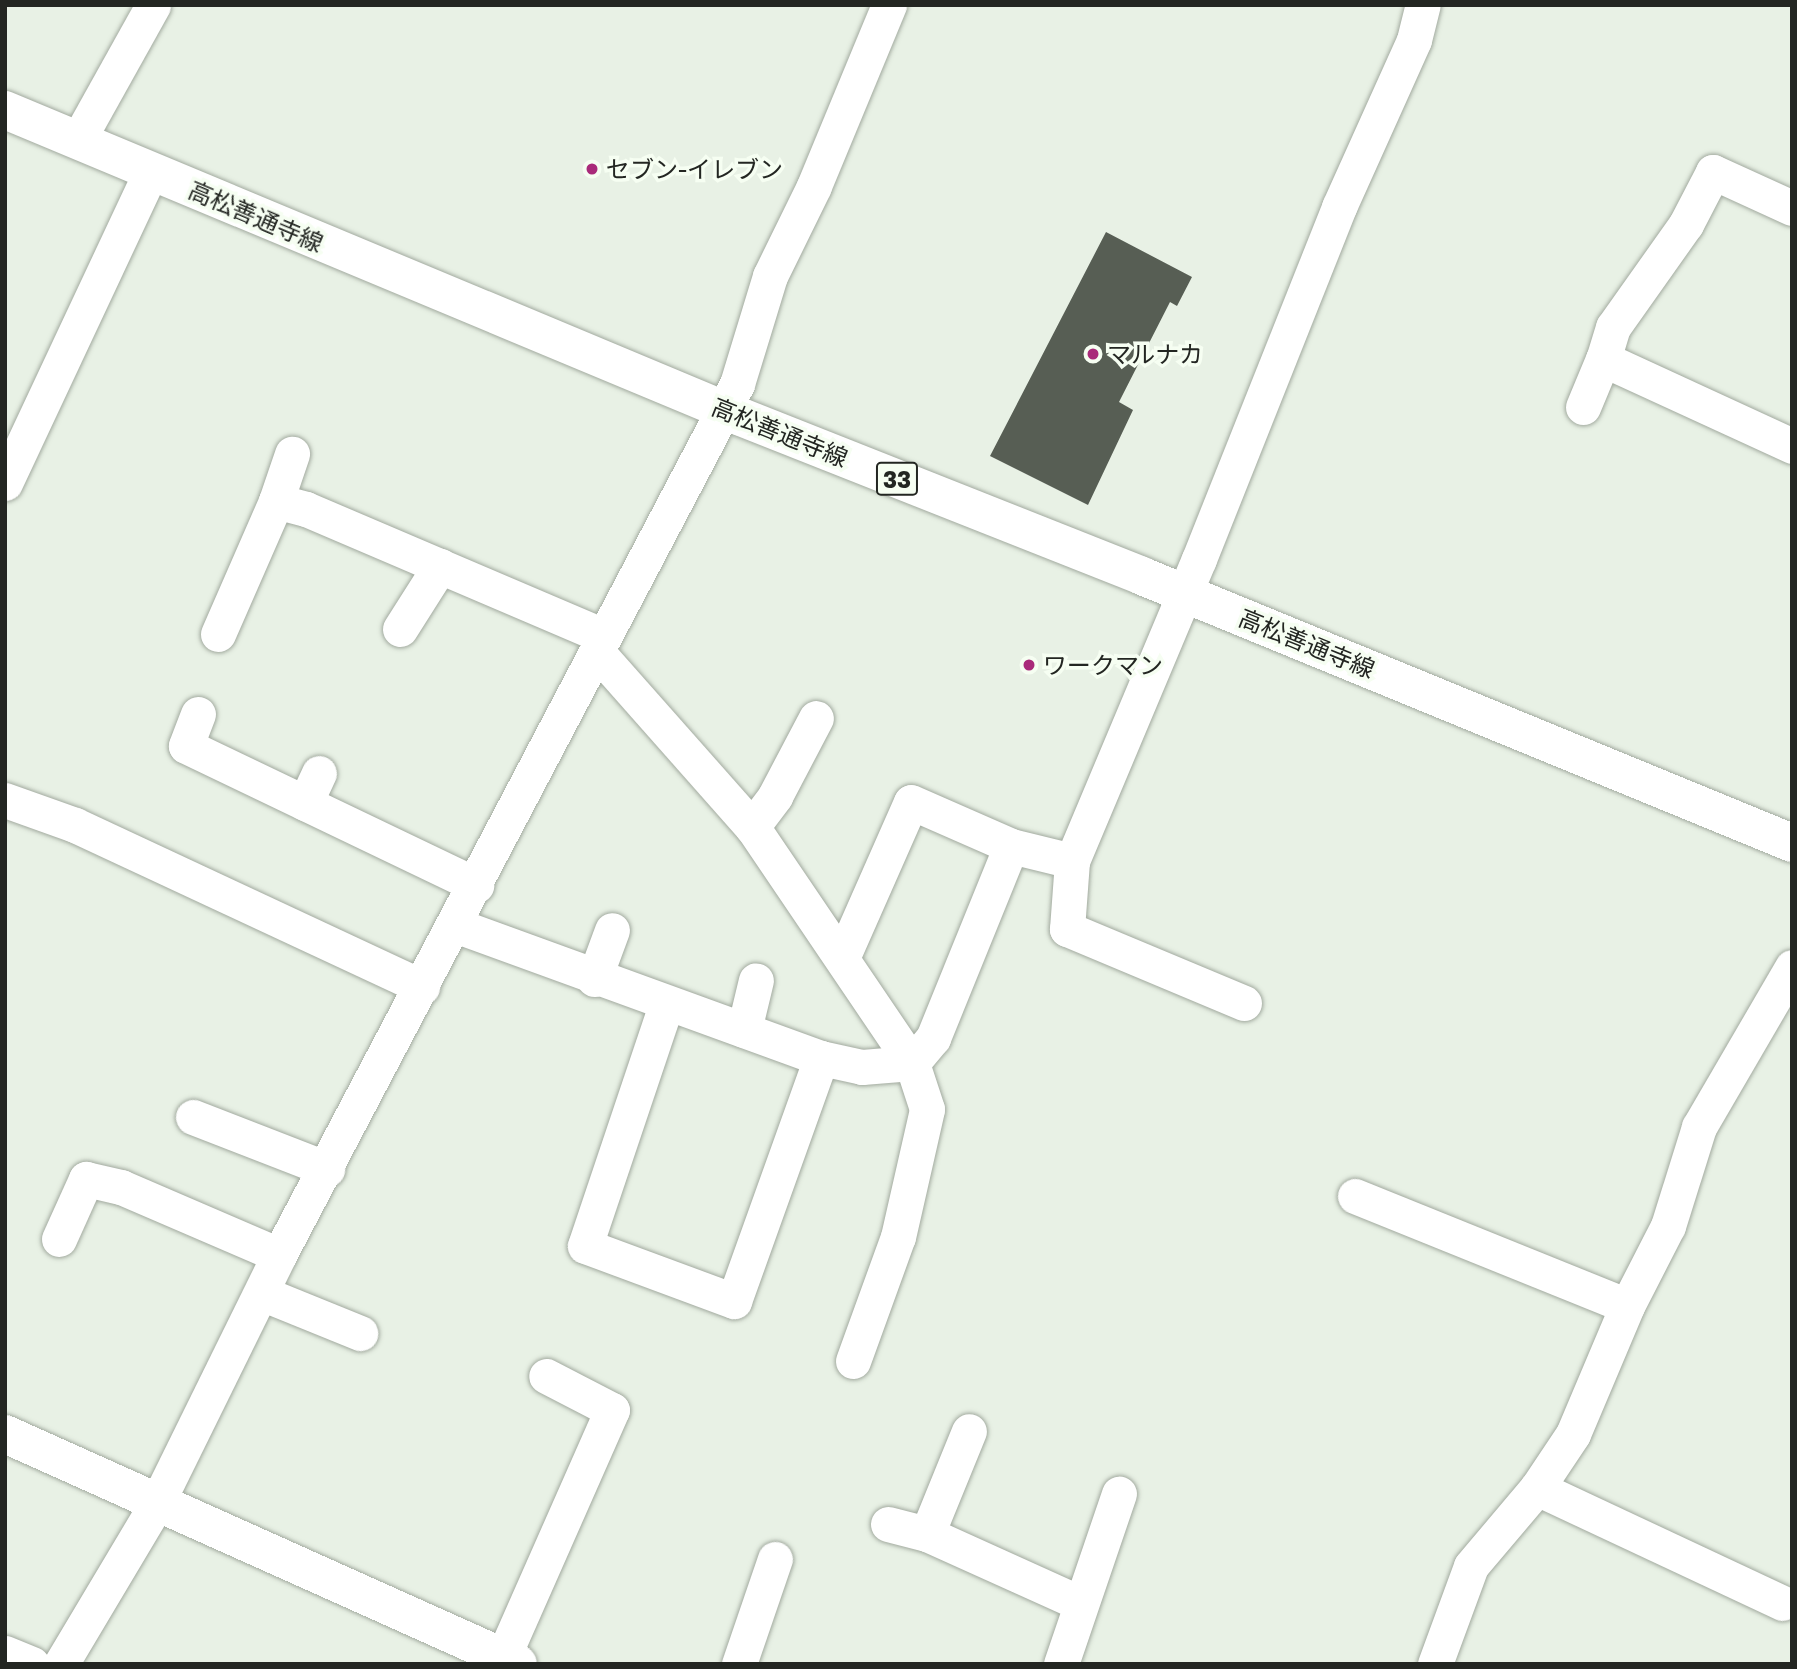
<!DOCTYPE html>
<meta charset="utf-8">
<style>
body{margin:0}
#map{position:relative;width:1797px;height:1669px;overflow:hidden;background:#e8f1e5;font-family:"Golos Text","Noto Sans JP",sans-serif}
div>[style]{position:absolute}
.building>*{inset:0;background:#575e54}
.roads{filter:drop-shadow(0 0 2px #a2aa9f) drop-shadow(0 0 2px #a2aa9f)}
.street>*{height:35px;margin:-17.5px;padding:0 17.5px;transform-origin:17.5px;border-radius:17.5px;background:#fff}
.secondary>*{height:38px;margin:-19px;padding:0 19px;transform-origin:19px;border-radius:19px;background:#fff}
.primary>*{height:38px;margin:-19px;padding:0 19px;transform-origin:19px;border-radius:19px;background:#fff}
.dots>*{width:19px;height:19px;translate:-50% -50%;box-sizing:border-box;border:4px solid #f6fef2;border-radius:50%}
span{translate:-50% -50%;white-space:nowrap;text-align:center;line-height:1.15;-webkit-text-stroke:7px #f6fef2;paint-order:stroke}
.shield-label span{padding:2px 5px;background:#f6fef2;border:2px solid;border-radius:5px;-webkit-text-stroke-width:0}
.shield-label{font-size:23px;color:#232622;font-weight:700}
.poi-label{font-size:24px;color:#232622}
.left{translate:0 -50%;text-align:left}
.street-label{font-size:24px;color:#232622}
.frame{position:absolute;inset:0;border:7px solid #232622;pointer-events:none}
</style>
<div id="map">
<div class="building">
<div style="clip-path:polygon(1106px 232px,1192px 277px,1177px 306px,1170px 302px,1119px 402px,1133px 410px,1088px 505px,990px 456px)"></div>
</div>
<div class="roads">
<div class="street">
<div style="left:78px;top:140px;width:154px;rotate:-60.9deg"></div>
<div style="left:1792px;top:208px;width:87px;rotate:-155.5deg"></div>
<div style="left:1713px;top:172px;width:59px;rotate:117.4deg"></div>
<div style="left:1686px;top:224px;width:126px;rotate:125.3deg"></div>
<div style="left:1613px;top:327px;width:34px;rotate:107deg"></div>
<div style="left:1603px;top:359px;width:208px;rotate:24.7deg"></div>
<div style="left:1583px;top:407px;width:52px;rotate:-67.4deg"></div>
<div style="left:5px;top:483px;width:344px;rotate:-64.9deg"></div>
<div style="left:276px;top:501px;width:50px;rotate:-71.2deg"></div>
<div style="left:400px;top:629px;width:75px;rotate:-57.6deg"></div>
<div style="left:218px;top:634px;width:145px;rotate:-66.4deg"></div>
<div style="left:276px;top:501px;width:31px;rotate:15deg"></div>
<div style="left:306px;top:509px;width:322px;rotate:23.1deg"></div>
<div style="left:198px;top:714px;width:34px;rotate:111deg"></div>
<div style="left:186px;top:746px;width:322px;rotate:25.6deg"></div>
<div style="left:5px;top:800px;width:74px;rotate:19.7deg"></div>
<div style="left:75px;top:825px;width:383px;rotate:25deg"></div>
<div style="left:305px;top:803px;width:33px;rotate:-65deg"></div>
<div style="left:752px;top:827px;width:39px;rotate:-53deg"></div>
<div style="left:775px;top:796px;width:88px;rotate:-62.3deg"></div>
<div style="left:455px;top:925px;width:389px;rotate:20deg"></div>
<div style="left:821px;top:1058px;width:42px;rotate:12.4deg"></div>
<div style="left:862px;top:1067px;width:50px;rotate:-4.6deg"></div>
<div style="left:912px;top:1063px;width:285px;rotate:-124.1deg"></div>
<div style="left:752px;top:827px;width:234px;rotate:-131.5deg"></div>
<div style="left:843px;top:956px;width:168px;rotate:-66.2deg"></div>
<div style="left:911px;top:802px;width:109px;rotate:23.7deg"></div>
<div style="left:1011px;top:846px;width:63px;rotate:13.8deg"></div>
<div style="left:594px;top:979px;width:52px;rotate:-69.8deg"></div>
<div style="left:1244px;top:1003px;width:192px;rotate:-157.3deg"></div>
<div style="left:1067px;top:929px;width:68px;rotate:-85.8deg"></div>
<div style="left:1072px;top:861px;width:328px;rotate:-67.2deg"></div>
<div style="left:1199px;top:559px;width:379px;rotate:-68.3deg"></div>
<div style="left:1339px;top:207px;width:183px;rotate:-65.8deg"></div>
<div style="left:1414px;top:40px;width:36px;rotate:-76deg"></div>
<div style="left:666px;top:1005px;width:254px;rotate:108.6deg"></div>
<div style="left:585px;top:1246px;width:159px;rotate:20.3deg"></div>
<div style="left:734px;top:1301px;width:258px;rotate:-70.3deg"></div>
<div style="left:744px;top:1030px;width:51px;rotate:-76.5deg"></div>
<div style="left:193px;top:1117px;width:144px;rotate:21.2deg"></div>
<div style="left:1355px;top:1196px;width:293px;rotate:22deg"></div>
<div style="left:59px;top:1239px;width:66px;rotate:-65.8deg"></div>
<div style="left:86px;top:1179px;width:36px;rotate:13deg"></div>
<div style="left:121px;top:1187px;width:172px;rotate:23.3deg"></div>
<div style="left:264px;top:1294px;width:104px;rotate:22.1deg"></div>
<div style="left:853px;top:1361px;width:132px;rotate:-70.1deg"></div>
<div style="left:898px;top:1237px;width:131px;rotate:-77.2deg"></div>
<div style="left:927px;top:1109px;width:48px;rotate:-108.1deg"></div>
<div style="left:912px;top:1063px;width:33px;rotate:-50deg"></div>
<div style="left:933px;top:1038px;width:207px;rotate:-67.9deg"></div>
<div style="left:1537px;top:1488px;width:271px;rotate:25.1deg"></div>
<div style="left:888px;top:1524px;width:40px;rotate:14.4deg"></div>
<div style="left:927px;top:1534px;width:168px;rotate:24.3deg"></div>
<div style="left:927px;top:1534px;width:111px;rotate:-67.8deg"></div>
<div style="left:5px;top:1653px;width:29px;rotate:22deg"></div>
<div style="left:503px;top:1657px;width:270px;rotate:-66.2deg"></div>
<div style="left:612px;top:1410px;width:74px;rotate:-152.7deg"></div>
<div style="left:61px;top:1664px;width:187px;rotate:-59.2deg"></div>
<div style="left:157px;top:1503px;width:276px;rotate:-63.8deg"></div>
<div style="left:279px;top:1255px;width:984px;rotate:-62.26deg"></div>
<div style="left:737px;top:384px;width:113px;rotate:-73deg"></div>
<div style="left:770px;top:276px;width:100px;rotate:-63.9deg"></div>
<div style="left:814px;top:186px;width:196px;rotate:-67.5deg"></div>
<div style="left:739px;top:1664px;width:111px;rotate:-71.1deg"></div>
<div style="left:1061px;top:1664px;width:180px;rotate:-71.2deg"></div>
<div style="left:1435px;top:1664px;width:104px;rotate:-69.8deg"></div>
<div style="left:1471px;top:1566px;width:102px;rotate:-49.8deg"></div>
<div style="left:1537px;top:1488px;width:65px;rotate:-56.3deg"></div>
<div style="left:1573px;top:1434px;width:139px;rotate:-67.1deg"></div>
<div style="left:1627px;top:1306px;width:90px;rotate:-62.9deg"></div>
<div style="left:1668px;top:1226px;width:104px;rotate:-72.6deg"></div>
<div style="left:1699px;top:1127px;width:185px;rotate:-59.8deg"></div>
</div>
<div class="secondary">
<div style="left:5px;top:1434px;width:562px;rotate:24.15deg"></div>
</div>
<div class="primary">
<div style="left:5px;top:110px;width:797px;rotate:22.64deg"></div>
<div style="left:741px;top:417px;width:431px;rotate:21.6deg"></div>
<div style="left:1142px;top:576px;width:703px;rotate:22.33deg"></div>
</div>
</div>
<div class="dots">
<div style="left:592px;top:169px;background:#a92a7a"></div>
<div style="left:1093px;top:354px;background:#a92a7a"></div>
<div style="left:1029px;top:665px;background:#a92a7a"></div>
</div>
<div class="shield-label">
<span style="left:897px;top:479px">33</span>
</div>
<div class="poi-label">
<span class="left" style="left:606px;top:169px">セブン-イレブン</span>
<span class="left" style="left:1107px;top:354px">マルナカ</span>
<span class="left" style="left:1043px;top:665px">ワークマン</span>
</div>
<div class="street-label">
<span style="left:256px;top:216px;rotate:23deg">高松善通寺線</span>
<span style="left:780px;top:432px;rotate:22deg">高松善通寺線</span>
<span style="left:1307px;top:643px;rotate:22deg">高松善通寺線</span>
</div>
<div class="frame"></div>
</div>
